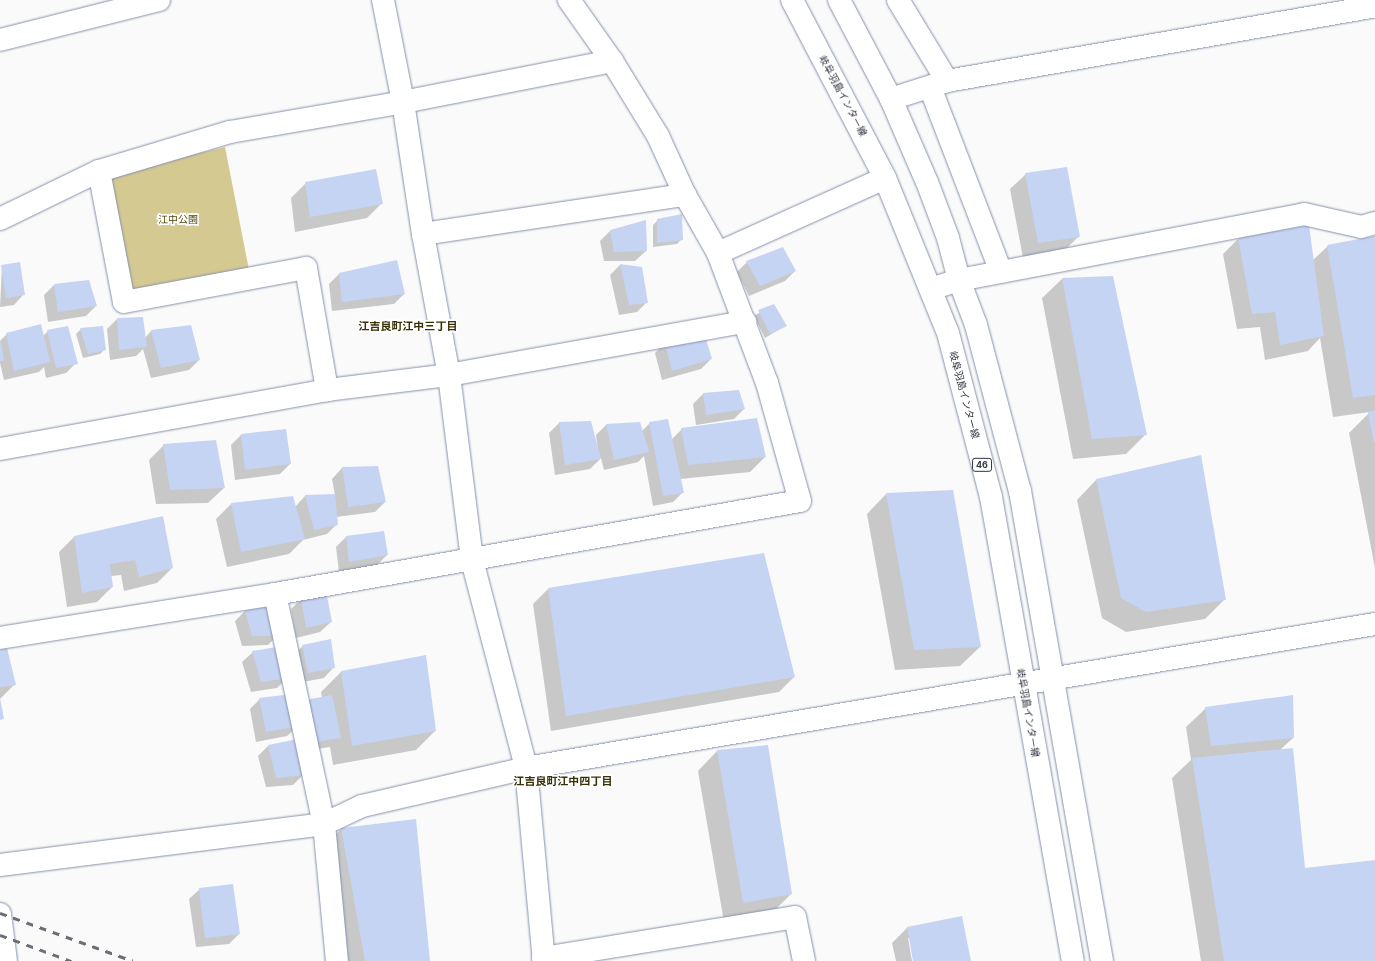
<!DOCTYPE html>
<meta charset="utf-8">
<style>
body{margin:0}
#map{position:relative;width:1375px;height:961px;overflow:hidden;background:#fafafa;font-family:Inter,"Noto Sans JP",sans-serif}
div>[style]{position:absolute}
.green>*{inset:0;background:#d5c992}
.shadow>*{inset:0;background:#0003}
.building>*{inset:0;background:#c6d4f3}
.roads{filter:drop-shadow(0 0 1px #8491ad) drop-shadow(0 0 1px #8491ad)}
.minor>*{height:22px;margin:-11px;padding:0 11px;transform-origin:11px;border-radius:11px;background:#fff}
.major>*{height:22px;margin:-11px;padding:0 11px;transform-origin:11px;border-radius:11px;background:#fff}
.rail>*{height:3px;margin-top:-1.5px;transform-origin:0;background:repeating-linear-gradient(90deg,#6a6f77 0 7px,transparent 0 14px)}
span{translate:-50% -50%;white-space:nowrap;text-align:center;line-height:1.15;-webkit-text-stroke:3.5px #fff;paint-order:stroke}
.shield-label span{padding:1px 3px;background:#fff;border:1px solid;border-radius:3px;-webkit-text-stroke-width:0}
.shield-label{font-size:9px;color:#303642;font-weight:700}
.street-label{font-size:10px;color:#303642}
.park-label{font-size:10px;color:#52460a}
.neighbourhood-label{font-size:11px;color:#393005;font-weight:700}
</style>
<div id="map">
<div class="green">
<div style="clip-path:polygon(225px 147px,249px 270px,131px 292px,109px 175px)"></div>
</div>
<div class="shadow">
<div style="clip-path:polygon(1026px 174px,1079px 236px,1064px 251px,1023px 258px,1010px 189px)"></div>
<div style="clip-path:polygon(306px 183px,382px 203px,367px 218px,295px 232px,291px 198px)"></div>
<div style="clip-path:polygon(658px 220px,682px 239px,677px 244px,653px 247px,653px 225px)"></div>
<div style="clip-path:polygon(645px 222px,646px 251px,635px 261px,604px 261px,600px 241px,610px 231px)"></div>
<div style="clip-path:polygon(1375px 237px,1375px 568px,1349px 433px,1370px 412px,1333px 417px,1320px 338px,1308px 351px,1265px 360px,1260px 327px,1237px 329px,1223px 254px,1238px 239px,1313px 260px,1328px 246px)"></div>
<div style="clip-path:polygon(396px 261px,404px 294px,394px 304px,332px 311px,329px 284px,339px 274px)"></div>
<div style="clip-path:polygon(747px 262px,795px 271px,785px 281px,749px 296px,737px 272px)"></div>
<div style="clip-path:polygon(620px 265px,641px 268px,647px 302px,637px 312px,619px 315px,610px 275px)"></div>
<div style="clip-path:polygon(2px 266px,24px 294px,14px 305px,0 307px)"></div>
<div style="clip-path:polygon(1112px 277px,1146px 434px,1126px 454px,1073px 459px,1042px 298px,1062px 279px)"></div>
<div style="clip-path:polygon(89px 281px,96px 306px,86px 316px,48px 322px,44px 295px,54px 285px)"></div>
<div style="clip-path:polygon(773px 305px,785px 326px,765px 338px,754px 316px)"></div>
<div style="clip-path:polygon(117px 319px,145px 338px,151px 331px,199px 360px,189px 370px,151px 378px,143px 349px,136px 356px,110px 360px,107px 329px)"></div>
<div style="clip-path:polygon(81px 329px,105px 349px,100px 354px,83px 358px,76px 334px)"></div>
<div style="clip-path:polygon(48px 331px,76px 363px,66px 373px,46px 378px,44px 367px,39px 372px,4px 380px,0 363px,0 341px,7px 334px,43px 336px)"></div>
<div style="clip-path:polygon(665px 343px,711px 359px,701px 369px,662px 380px,655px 353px)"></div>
<div style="clip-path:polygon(738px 391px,744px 409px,734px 419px,696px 425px,693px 404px,703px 394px)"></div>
<div style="clip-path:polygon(590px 422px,598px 450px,596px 435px,606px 425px,639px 423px,642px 431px,650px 423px,672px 439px,682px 429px,765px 457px,750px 472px,680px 479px,683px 492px,673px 502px,653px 506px,644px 456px,638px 462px,604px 470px,601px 458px,590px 469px,555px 475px,549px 433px,559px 423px)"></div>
<div style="clip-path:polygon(285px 430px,290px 464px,280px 474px,235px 480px,231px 445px,241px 435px)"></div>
<div style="clip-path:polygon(164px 445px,224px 488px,208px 503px,156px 504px,149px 460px)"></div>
<div style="clip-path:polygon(342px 468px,385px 502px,375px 512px,336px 517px,337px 524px,327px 534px,303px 540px,289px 554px,227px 567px,216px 519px,231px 504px,295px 507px,305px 496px,335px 495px,332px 479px)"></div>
<div style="clip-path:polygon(1096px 480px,1225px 599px,1205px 619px,1126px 632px,1102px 618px,1077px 500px)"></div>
<div style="clip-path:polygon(886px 494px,980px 647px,960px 666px,895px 670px,867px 514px)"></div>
<div style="clip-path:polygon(162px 517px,172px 568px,157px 583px,124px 591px,121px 575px,111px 576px,112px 587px,97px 602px,67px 607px,59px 552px,74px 537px)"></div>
<div style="clip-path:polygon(383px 532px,387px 555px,377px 565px,339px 572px,336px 547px,346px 537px)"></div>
<div style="clip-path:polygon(548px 589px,794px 677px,779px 692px,551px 731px,533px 604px)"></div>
<div style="clip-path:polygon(301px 599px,331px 622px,320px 632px,296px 638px,291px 609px)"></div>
<div style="clip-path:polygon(272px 607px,278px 635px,268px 645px,242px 646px,235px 621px,245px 611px)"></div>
<div style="clip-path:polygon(303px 646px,334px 667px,324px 678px,298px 683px,292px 656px)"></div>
<div style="clip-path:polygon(0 651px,15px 684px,0 699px)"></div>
<div style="clip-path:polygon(253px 652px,287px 678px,277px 688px,251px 692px,242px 662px)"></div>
<div style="clip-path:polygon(425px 656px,435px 731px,416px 750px,333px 765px,330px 747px,304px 751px,300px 710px,310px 700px,322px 698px,321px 692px,341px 672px)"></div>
<div style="clip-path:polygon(260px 699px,298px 726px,287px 736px,256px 742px,250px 709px)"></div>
<div style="clip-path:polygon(1206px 708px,1293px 738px,1280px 750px,1304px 869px,1375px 861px,1375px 961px,1201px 961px,1172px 778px,1191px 760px,1186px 727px)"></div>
<div style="clip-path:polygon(297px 740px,303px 775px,293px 785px,266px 787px,258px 756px,268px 746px)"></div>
<div style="clip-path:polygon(717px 751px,791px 894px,772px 913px,724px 922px,698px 771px)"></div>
<div style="clip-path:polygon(342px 828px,429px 961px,342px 961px,322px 848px)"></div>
<div style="clip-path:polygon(200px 889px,239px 934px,229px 944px,196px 947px,189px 899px)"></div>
<div style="clip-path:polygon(907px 928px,970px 961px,914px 961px,910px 938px,908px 938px,912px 961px,896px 961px,892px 943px)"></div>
</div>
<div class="building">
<div style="clip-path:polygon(1067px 167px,1080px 237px,1038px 243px,1025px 173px)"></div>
<div style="clip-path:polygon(376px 169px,383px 204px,310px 217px,305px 182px)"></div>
<div style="clip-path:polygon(682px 214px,683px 240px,657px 243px,657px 219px)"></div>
<div style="clip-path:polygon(646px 220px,647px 251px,614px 252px,610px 230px)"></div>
<div style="clip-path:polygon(1309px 225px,1324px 336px,1280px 345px,1275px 312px,1252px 314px,1238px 238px)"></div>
<div style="clip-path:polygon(1375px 236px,1375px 395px,1353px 398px,1327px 245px)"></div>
<div style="clip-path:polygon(783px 247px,796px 271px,760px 286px,746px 261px)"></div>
<div style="clip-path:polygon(397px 260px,405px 294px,342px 302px,339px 273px)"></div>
<div style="clip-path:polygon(20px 262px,25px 295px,6px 298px,1px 265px)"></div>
<div style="clip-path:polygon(620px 264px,642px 267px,648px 303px,629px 305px)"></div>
<div style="clip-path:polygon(1113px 276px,1147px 435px,1092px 439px,1062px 278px)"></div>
<div style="clip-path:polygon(89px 280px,97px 306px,58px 312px,54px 284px)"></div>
<div style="clip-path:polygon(774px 304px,787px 326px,770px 334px,758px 310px)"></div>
<div style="clip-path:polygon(143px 317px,147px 347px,119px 350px,117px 318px)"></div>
<div style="clip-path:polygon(41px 324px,50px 362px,14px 371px,6px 333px)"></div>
<div style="clip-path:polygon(191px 325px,200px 360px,161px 368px,151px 330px)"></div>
<div style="clip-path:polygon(68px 326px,78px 364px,56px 368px,47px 330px)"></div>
<div style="clip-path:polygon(103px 326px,106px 350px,88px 354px,80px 328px)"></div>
<div style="clip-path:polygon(706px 339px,712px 359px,672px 371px,665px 342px)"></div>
<div style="clip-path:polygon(1px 341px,4px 361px,0 361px,0 342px)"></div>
<div style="clip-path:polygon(739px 390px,745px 409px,706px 415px,703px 393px)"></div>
<div style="clip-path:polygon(1375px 410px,1375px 442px,1374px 443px,1368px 412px)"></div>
<div style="clip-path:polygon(757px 418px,766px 457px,688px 465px,681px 428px)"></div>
<div style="clip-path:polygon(668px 419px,684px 493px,663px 496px,649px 422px)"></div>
<div style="clip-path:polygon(591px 421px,601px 459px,565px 465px,559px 422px)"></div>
<div style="clip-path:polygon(640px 422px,649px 452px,614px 460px,606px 424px)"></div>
<div style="clip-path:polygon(286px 429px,291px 464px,245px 470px,241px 434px)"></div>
<div style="clip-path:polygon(216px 440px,225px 488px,170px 490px,163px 444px)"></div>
<div style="clip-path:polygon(1201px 455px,1226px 600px,1146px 612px,1121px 598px,1096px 479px)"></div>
<div style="clip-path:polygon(378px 466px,386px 502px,348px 507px,342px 467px)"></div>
<div style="clip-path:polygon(953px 490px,981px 647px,914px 650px,886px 493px)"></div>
<div style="clip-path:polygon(335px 494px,338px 525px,314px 530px,305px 495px)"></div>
<div style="clip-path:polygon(293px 496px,305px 539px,241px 552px,231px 503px)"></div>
<div style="clip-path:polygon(163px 516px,173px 568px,139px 577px,135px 560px,110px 564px,113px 587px,82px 593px,74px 536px)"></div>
<div style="clip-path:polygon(384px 531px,388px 555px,349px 562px,346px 536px)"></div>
<div style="clip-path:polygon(764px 553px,795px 677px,566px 716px,548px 588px)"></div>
<div style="clip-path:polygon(327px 596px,332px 622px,306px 628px,301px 598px)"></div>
<div style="clip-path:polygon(273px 606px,279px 636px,252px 636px,245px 610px)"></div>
<div style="clip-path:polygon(331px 639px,335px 668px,308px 673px,302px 645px)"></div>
<div style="clip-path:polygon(283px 646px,288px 678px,261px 682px,252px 651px)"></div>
<div style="clip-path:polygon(7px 648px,16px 685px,0 687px,0 650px)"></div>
<div style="clip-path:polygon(426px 655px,436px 731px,352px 746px,341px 671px)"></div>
<div style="clip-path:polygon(292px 694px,299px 726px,266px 732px,259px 698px)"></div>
<div style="clip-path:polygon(332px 695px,341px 738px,314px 742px,310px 699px)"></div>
<div style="clip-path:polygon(1293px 695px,1294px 738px,1211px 746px,1205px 707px)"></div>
<div style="clip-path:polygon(0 698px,4px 719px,0 720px)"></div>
<div style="clip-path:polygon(298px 739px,305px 775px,276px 778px,268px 745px)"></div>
<div style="clip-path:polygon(768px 745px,792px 894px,743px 903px,717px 750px)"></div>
<div style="clip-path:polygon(1293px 748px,1305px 868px,1375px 860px,1375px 961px,1224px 961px,1192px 758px)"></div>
<div style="clip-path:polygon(416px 819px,430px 961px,365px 961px,341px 828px)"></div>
<div style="clip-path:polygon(233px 884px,240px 934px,205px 938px,199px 888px)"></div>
<div style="clip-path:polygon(962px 916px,971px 961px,913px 961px,907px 927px)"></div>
</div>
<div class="roads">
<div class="minor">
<div style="left:383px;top:0;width:104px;rotate:78.9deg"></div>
<div style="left:403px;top:102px;width:134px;rotate:81.4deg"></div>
<div style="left:423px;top:234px;width:143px;rotate:79.6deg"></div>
<div style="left:449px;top:375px;width:186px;rotate:82.9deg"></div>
<div style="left:472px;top:560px;width:215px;rotate:75.4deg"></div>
<div style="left:526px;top:768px;width:194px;rotate:84.7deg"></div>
<div style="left:898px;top:0;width:95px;rotate:58.8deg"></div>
<div style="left:0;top:40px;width:164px;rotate:-14.1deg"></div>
<div style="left:930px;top:87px;width:198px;rotate:69deg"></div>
<div style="left:891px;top:99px;width:59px;rotate:-17.8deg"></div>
<div style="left:947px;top:81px;width:435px;rotate:-9.9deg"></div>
<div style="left:99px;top:171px;width:133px;rotate:79.2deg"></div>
<div style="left:124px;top:302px;width:185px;rotate:-10.6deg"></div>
<div style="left:306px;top:268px;width:124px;rotate:80.2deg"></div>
<div style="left:0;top:219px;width:110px;rotate:-25.9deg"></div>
<div style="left:99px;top:171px;width:137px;rotate:-16.6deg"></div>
<div style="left:230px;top:132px;width:176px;rotate:-9.8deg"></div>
<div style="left:403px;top:102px;width:213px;rotate:-11.1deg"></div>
<div style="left:423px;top:234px;width:265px;rotate:-8.5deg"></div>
<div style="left:718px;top:253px;width:183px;rotate:-24.2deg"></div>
<div style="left:931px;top:289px;width:29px;rotate:-18deg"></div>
<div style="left:959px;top:280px;width:351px;rotate:-10.8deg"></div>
<div style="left:1304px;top:214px;width:58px;rotate:12.8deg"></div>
<div style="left:1361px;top:227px;width:15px;rotate:-16deg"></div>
<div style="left:0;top:449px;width:332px;rotate:-10.2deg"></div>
<div style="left:327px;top:390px;width:123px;rotate:-7deg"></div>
<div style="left:449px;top:375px;width:301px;rotate:-10.2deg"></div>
<div style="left:275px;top:594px;width:235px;rotate:78deg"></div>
<div style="left:324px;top:824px;width:138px;rotate:84.6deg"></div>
<div style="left:0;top:638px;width:278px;rotate:-9.1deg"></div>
<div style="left:275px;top:594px;width:533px;rotate:-10.05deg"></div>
<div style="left:800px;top:501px;width:123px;rotate:-105.6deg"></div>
<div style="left:767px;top:383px;width:139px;rotate:-110.7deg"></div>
<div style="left:718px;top:253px;width:67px;rotate:-119.6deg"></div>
<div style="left:685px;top:195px;width:65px;rotate:-114.6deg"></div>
<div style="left:658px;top:136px;width:88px;rotate:-121.5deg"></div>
<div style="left:612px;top:61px;width:75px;rotate:-125.2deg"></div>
<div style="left:0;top:865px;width:327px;rotate:-7.2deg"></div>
<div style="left:324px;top:824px;width:42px;rotate:-25.3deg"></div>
<div style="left:362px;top:806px;width:168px;rotate:-13deg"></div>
<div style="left:526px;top:768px;width:861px;rotate:-9.63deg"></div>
<div style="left:0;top:914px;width:47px;rotate:82.7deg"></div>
<div style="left:543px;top:958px;width:255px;rotate:-9.2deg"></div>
<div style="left:795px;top:917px;width:45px;rotate:78.4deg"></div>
</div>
<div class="major">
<div style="left:792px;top:0;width:201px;rotate:62.4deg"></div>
<div style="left:885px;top:178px;width:167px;rotate:67.9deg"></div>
<div style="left:948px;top:333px;width:170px;rotate:75.3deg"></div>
<div style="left:991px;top:497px;width:471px;rotate:80deg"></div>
<div style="left:839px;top:0;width:112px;rotate:62.3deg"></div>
<div style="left:891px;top:99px;width:90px;rotate:66.6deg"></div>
<div style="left:927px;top:182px;width:60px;rotate:69.4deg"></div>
<div style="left:948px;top:238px;width:43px;rotate:75.3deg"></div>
<div style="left:959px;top:280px;width:48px;rotate:69.3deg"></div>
<div style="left:976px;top:325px;width:172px;rotate:75.2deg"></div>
<div style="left:1020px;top:491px;width:477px;rotate:80.1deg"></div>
</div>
</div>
<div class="rail">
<div style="left:0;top:913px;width:141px;rotate:19.8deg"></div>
<div style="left:0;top:935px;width:76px;rotate:20.1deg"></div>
</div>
<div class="shield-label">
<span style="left:982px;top:465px">46</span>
</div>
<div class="street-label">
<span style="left:843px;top:96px;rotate:62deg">岐阜羽島インター線</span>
<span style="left:964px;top:395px;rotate:75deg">岐阜羽島インター線</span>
<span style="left:1028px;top:713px;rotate:80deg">岐阜羽島インター線</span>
</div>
<div class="park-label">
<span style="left:178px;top:220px">江中公園</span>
</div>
<div class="neighbourhood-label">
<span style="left:408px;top:326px">江吉良町江中三丁目</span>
<span style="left:563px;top:781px">江吉良町江中四丁目</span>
</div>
</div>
